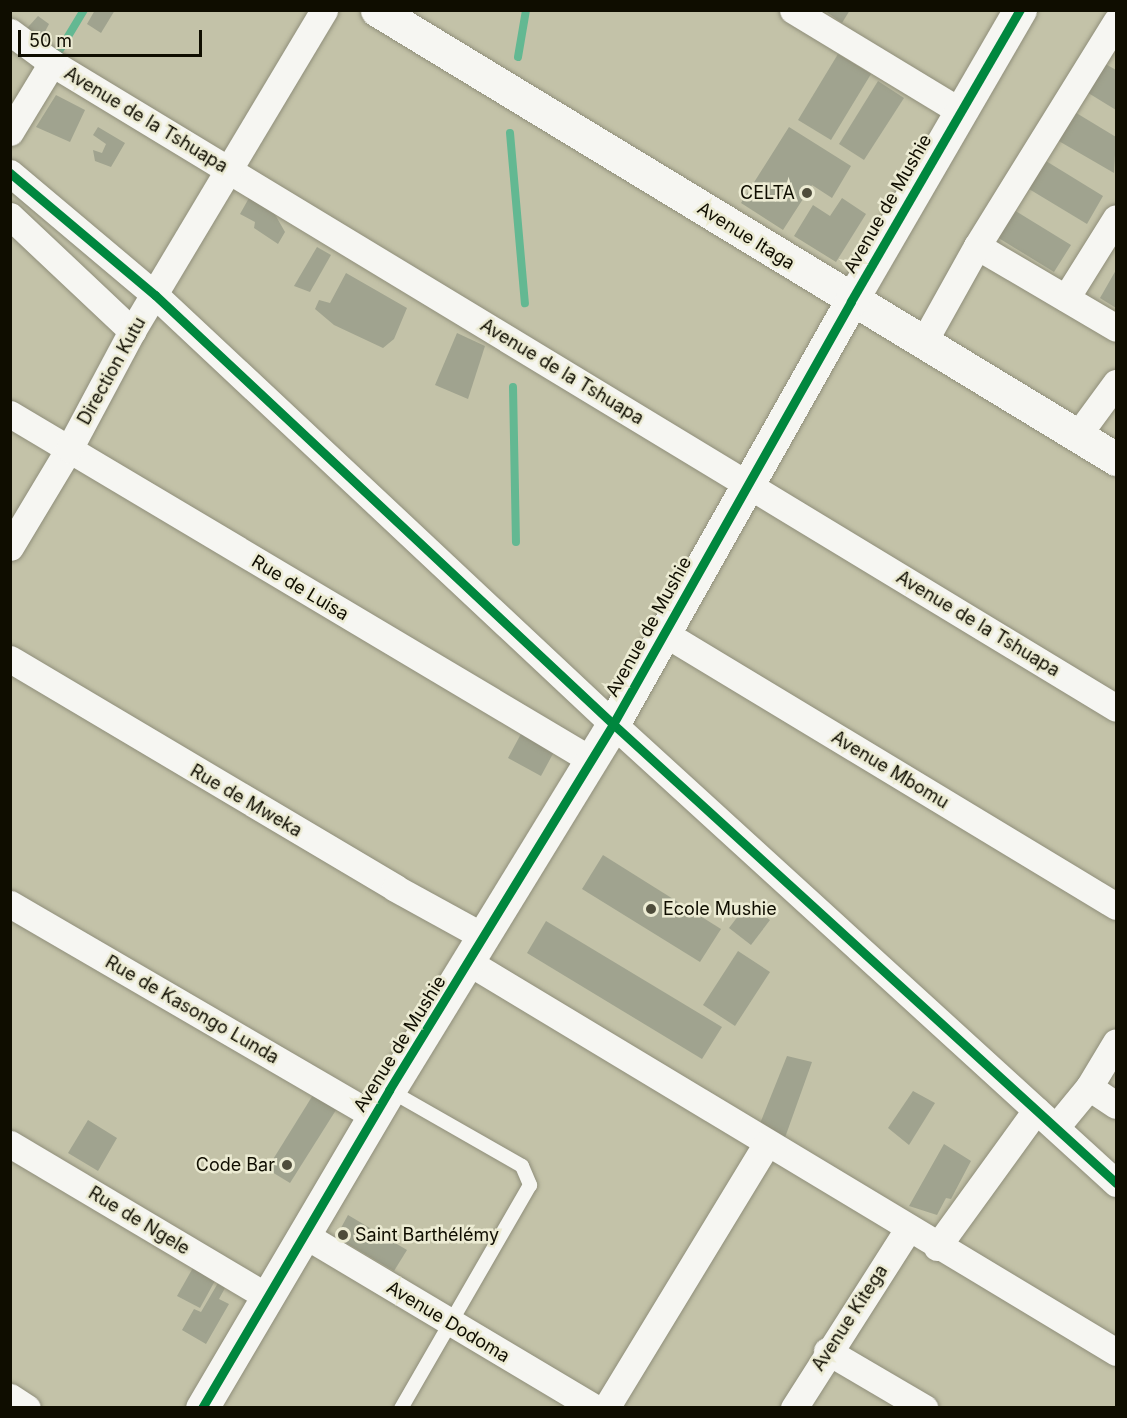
<!DOCTYPE html>
<meta charset="utf-8">
<style>
body{margin:0}
#map{position:relative;width:1127px;height:1418px;overflow:hidden;background:#c3c2a8;font-family:Inter,sans-serif}
div>[style]{position:absolute}
.stream>*{height:8px;margin:-4px;padding:0 4px;transform-origin:4px;border-radius:4px;background:#63b892}
.building>*{inset:0;background:#a0a38f}
.roads{filter:drop-shadow(0 0 2px #8f8e7a) drop-shadow(0 0 2px #8f8e7a)}
.lane>*{height:14px;margin:-7px;padding:0 7px;transform-origin:7px;border-radius:7px;background:#f6f6f2}
.street>*{height:27px;margin:-13.5px;padding:0 13.5px;transform-origin:13.5px;border-radius:13.5px;background:#f6f6f2}
.secondary>*{height:33px;margin:-16.5px;padding:0 16.5px;transform-origin:16.5px;border-radius:16.5px;background:#f6f6f2}
.cycleway>*{height:9px;margin:-4.5px;padding:0 4.5px;transform-origin:4.5px;border-radius:4.5px;background:#00873e}
.dots>*{width:16px;height:16px;translate:-50% -50%;box-sizing:border-box;border:3px solid #ecebd3;border-radius:50%}
span{translate:-50% -50%;white-space:nowrap;text-align:center;line-height:1.15;-webkit-text-stroke:5px #ecebd3;paint-order:stroke}
.street-label{font-size:18px;color:#0f0d00}
.poi-label{font-size:18px;color:#0f0d00}
.right{translate:-100% -50%;text-align:right}
.left{translate:0 -50%;text-align:left}
.frame{position:absolute;inset:0;border:12px solid #0f0d00;pointer-events:none}
.scale{position:absolute;left:18px;top:30px;width:184px;height:27px;box-sizing:border-box;border:3px solid #0f0d00;border-top:0;padding-left:8px;font-size:18px;line-height:21px;white-space:nowrap;color:#0f0d00;-webkit-text-stroke:4px #ecebd3;paint-order:stroke}
</style>
<div id="map">
<div class="stream">
<div style="left:518px;top:57px;width:48px;rotate:-80.3deg"></div>
<div style="left:55px;top:58px;width:56px;rotate:-58.9deg"></div>
<div style="left:510px;top:133px;width:171px;rotate:85deg"></div>
<div style="left:513px;top:387px;width:155px;rotate:88.9deg"></div>
</div>
<div class="building">
<div style="clip-path:polygon(95px 10px,115px 10px,101px 33px,87px 24px)"></div>
<div style="clip-path:polygon(824px 10px,850px 10px,842px 23px)"></div>
<div style="clip-path:polygon(38px 16px,49px 24px,39px 43px,20px 36px)"></div>
<div style="clip-path:polygon(838px 54px,871px 74px,831px 140px,798px 120px)"></div>
<div style="clip-path:polygon(1102px 62px,1116px 70px,1116px 110px,1085px 91px)"></div>
<div style="clip-path:polygon(878px 81px,904px 98px,864px 160px,839px 144px)"></div>
<div style="clip-path:polygon(56px 95px,85px 110px,70px 142px,36px 127px)"></div>
<div style="clip-path:polygon(1073px 111px,1116px 137px,1114px 173px,1057px 140px)"></div>
<div style="clip-path:polygon(98px 127px,125px 143px,111px 167px,95px 161px,93px 150px,102px 153px,106px 144px,93px 135px)"></div>
<div style="clip-path:polygon(789px 127px,851px 166px,832px 198px,812px 185px,783px 230px,741px 203px)"></div>
<div style="clip-path:polygon(1046px 161px,1103px 196px,1087px 224px,1029px 189px)"></div>
<div style="clip-path:polygon(249px 198px,273px 211px,285px 232px,278px 244px,254px 228px,255px 222px,240px 214px)"></div>
<div style="clip-path:polygon(842px 198px,866px 214px,836px 262px,794px 236px,813px 205px,830px 216px)"></div>
<div style="clip-path:polygon(1014px 210px,1071px 245px,1054px 272px,997px 237px)"></div>
<div style="clip-path:polygon(317px 247px,331px 255px,310px 292px,294px 286px)"></div>
<div style="clip-path:polygon(1116px 270px,1116px 308px,1100px 298px)"></div>
<div style="clip-path:polygon(346px 273px,407px 308px,394px 339px,383px 348px,334px 325px,315px 309px,319px 300px,330px 303px)"></div>
<div style="clip-path:polygon(457px 333px,485px 346px,468px 399px,435px 385px)"></div>
<div style="clip-path:polygon(522px 732px,555px 750px,541px 776px,508px 758px)"></div>
<div style="clip-path:polygon(603px 855px,721px 929px,700px 962px,582px 889px)"></div>
<div style="clip-path:polygon(748px 903px,770px 920px,751px 945px,729px 928px)"></div>
<div style="clip-path:polygon(546px 921px,722px 1027px,702px 1059px,527px 953px)"></div>
<div style="clip-path:polygon(738px 951px,770px 972px,735px 1026px,703px 1005px)"></div>
<div style="clip-path:polygon(787px 1056px,812px 1062px,782px 1146px,759px 1126px)"></div>
<div style="clip-path:polygon(913px 1091px,935px 1103px,909px 1145px,888px 1128px)"></div>
<div style="clip-path:polygon(313px 1095px,336px 1110px,290px 1183px,267px 1169px)"></div>
<div style="clip-path:polygon(88px 1120px,117px 1138px,98px 1171px,68px 1153px)"></div>
<div style="clip-path:polygon(944px 1144px,971px 1161px,951px 1199px,946px 1198px,937px 1215px,909px 1206px)"></div>
<div style="clip-path:polygon(348px 1215px,407px 1250px,394px 1271px,336px 1237px)"></div>
<div style="clip-path:polygon(194px 1266px,216px 1279px,200px 1308px,177px 1296px)"></div>
<div style="clip-path:polygon(218px 1283px,225px 1288px,219px 1299px,229px 1304px,206px 1344px,182px 1330px,194px 1309px,201px 1312px)"></div>
</div>
<div class="roads">
<div class="lane">
<div style="left:389px;top:1090px;width:153px;rotate:29.7deg"></div>
<div style="left:522px;top:1166px;width:21px;rotate:67deg"></div>
<div style="left:530px;top:1185px;width:258px;rotate:120deg"></div>
</div>
<div class="street">
<div style="left:793px;top:10px;width:195px;rotate:31.2deg"></div>
<div style="left:10px;top:32px;width:52px;rotate:36.4deg"></div>
<div style="left:52px;top:63px;width:1244px;rotate:31.22deg"></div>
<div style="left:10px;top:132px;width:81px;rotate:-58.7deg"></div>
<div style="left:10px;top:173px;width:189px;rotate:40.1deg"></div>
<div style="left:155px;top:295px;width:628px;rotate:43.13deg"></div>
<div style="left:613px;top:724px;width:681px;rotate:42.38deg"></div>
<div style="left:10px;top:216px;width:168px;rotate:43.3deg"></div>
<div style="left:977px;top:246px;width:161px;rotate:30.5deg"></div>
<div style="left:1066px;top:298px;width:94px;rotate:-58deg"></div>
<div style="left:923px;top:343px;width:111px;rotate:-60.9deg"></div>
<div style="left:977px;top:246px;width:264px;rotate:-58.2deg"></div>
<div style="left:10px;top:414px;width:676px;rotate:30.77deg"></div>
<div style="left:1077px;top:436px;width:66px;rotate:-53.7deg"></div>
<div style="left:10px;top:547px;width:114px;rotate:-59deg"></div>
<div style="left:69px;top:449px;width:134px;rotate:-61.9deg"></div>
<div style="left:132px;top:331px;width:374px;rotate:-59.1deg"></div>
<div style="left:664px;top:633px;width:528px;rotate:31.13deg"></div>
<div style="left:10px;top:659px;width:448px;rotate:30.7deg"></div>
<div style="left:395px;top:888px;width:102px;rotate:28.8deg"></div>
<div style="left:10px;top:904px;width:421px;rotate:30.2deg"></div>
<div style="left:470px;top:963px;width:754px;rotate:31.05deg"></div>
<div style="left:1089px;top:1087px;width:32px;rotate:34deg"></div>
<div style="left:1056px;top:1127px;width:52px;rotate:-50.5deg"></div>
<div style="left:1089px;top:1087px;width:52px;rotate:-59deg"></div>
<div style="left:10px;top:1144px;width:300px;rotate:30.7deg"></div>
<div style="left:303px;top:1234px;width:340px;rotate:30.8deg"></div>
<div style="left:937px;top:1247px;width:169px;rotate:-54.1deg"></div>
<div style="left:827px;top:1351px;width:113px;rotate:30.4deg"></div>
<div style="left:10px;top:1397px;width:20px;rotate:33deg"></div>
<div style="left:606px;top:1408px;width:310px;rotate:-58.7deg"></div>
<div style="left:794px;top:1408px;width:212px;rotate:-57.5deg"></div>
</div>
<div class="secondary">
<div style="left:377px;top:10px;width:865px;rotate:31.28deg"></div>
<div style="left:202px;top:1408px;width:369px;rotate:-59.5deg"></div>
<div style="left:389px;top:1090px;width:429px;rotate:-58.5deg"></div>
<div style="left:613px;top:724px;width:485px;rotate:-60.6deg"></div>
<div style="left:851px;top:301px;width:337px;rotate:-59.9deg"></div>
</div>
</div>
<div class="cycleway">
<div style="left:10px;top:173px;width:189px;rotate:40.1deg"></div>
<div style="left:155px;top:295px;width:628px;rotate:43.13deg"></div>
<div style="left:613px;top:724px;width:681px;rotate:42.38deg"></div>
<div style="left:202px;top:1408px;width:369px;rotate:-59.5deg"></div>
<div style="left:389px;top:1090px;width:429px;rotate:-58.5deg"></div>
<div style="left:613px;top:724px;width:485px;rotate:-60.6deg"></div>
<div style="left:851px;top:301px;width:337px;rotate:-59.9deg"></div>
</div>
<div class="dots">
<div style="left:807px;top:193px;background:#4e4c3b"></div>
<div style="left:651px;top:909px;background:#4e4c3b"></div>
<div style="left:287px;top:1165px;background:#4e4c3b"></div>
<div style="left:343px;top:1235px;background:#4e4c3b"></div>
</div>
<div class="street-label">
<span style="left:146px;top:120px;rotate:31deg">Avenue de la Tshuapa</span>
<span style="left:888px;top:204px;rotate:-60deg">Avenue de Mushie</span>
<span style="left:746px;top:236px;rotate:32deg">Avenue Itaga</span>
<span style="left:112px;top:371px;rotate:-61deg">Direction Kutu</span>
<span style="left:562px;top:372px;rotate:31deg">Avenue de la Tshuapa</span>
<span style="left:300px;top:588px;rotate:31deg">Rue de Luisa</span>
<span style="left:978px;top:624px;rotate:31deg">Avenue de la Tshuapa</span>
<span style="left:649px;top:627px;rotate:-61deg">Avenue de Mushie</span>
<span style="left:890px;top:770px;rotate:31deg">Avenue Mbomu</span>
<span style="left:246px;top:801px;rotate:30deg">Rue de Mweka</span>
<span style="left:192px;top:1010px;rotate:30deg">Rue de Kasongo Lunda</span>
<span style="left:400px;top:1044px;rotate:-58deg">Avenue de Mushie</span>
<span style="left:139px;top:1221px;rotate:31deg">Rue de Ngele</span>
<span style="left:850px;top:1318px;rotate:-57deg">Avenue Kitega</span>
<span style="left:448px;top:1322px;rotate:31deg">Avenue Dodoma</span>
</div>
<div class="poi-label">
<span class="right" style="left:795px;top:193px">CELTA</span>
<span class="left" style="left:663px;top:909px">Ecole Mushie</span>
<span class="right" style="left:275px;top:1165px">Code Bar</span>
<span class="left" style="left:355px;top:1235px">Saint Barthélémy</span>
</div>
<div class="frame"></div>
<div class="scale">50 m</div>
</div>
